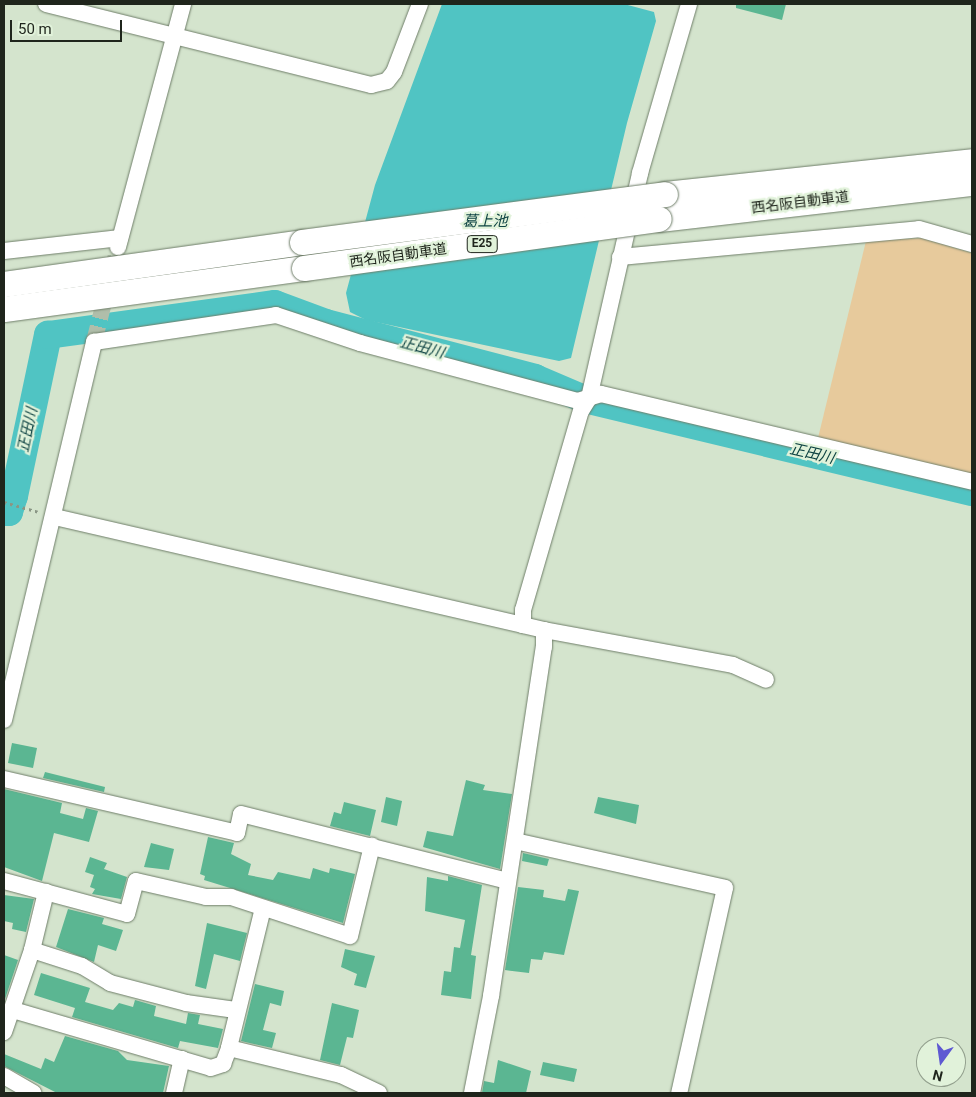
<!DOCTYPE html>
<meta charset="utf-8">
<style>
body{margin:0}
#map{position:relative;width:976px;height:1097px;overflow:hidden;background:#d4e4cd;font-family:Roboto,"Noto Sans JP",sans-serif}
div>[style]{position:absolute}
.green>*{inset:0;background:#e7ca9c}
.water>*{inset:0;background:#50c4c3}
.river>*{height:28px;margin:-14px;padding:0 14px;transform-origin:14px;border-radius:14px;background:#50c4c3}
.building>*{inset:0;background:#5bb692}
.minor-tunnel>*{height:16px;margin-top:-8px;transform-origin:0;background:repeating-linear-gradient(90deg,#b0beaa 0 16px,transparent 0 24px)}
.path>*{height:2.5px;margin-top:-1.25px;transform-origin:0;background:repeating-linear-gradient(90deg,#8a9685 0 2.5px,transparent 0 6.5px)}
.roads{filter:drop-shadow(0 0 1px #6f7e69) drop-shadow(0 0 1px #6f7e69)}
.minor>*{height:16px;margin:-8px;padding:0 8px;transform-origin:8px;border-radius:8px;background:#fff}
.highway>*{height:25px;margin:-12.5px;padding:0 12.5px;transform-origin:12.5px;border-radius:12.5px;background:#fff}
.bridges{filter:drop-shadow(0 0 1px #6f7e69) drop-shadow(0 0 1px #6f7e69)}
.highway-bridge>*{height:25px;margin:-12.5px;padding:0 12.5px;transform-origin:12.5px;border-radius:12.5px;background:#fff}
span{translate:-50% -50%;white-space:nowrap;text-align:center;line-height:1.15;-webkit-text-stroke:4.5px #e1f2da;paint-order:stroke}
.shield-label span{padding:1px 4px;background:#e1f2da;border:1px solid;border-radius:4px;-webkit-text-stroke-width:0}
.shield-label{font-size:12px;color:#1f251c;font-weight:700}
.street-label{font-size:14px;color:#1f251c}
.water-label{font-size:15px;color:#0e4343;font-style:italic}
.frame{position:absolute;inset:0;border:5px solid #1f251c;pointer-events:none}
.north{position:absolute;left:916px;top:1037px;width:50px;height:50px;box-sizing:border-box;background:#e1f2da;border:1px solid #93a08e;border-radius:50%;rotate:194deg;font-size:14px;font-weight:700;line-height:20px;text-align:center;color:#1f251c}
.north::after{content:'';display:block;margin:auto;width:18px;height:22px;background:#5e59d2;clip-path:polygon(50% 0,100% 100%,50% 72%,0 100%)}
.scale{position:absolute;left:10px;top:20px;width:112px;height:22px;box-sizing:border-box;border:2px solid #1f251c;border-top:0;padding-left:6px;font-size:15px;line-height:18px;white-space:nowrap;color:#1f251c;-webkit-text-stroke:4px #e1f2da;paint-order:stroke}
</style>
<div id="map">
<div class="green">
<div style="clip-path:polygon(922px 238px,972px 253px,972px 477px,818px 438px,866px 241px)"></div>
</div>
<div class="water">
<div style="clip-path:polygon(442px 4px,624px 4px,654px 12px,656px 21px,627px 123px,571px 358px,559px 361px,366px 320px,350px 312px,346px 293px,375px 185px)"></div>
</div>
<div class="river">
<div style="left:4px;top:512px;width:5px"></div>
<div style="left:9px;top:512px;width:17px;rotate:-73deg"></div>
<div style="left:14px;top:496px;width:165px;rotate:-78.1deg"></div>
<div style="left:48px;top:335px;width:229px;rotate:-7.8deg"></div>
<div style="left:275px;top:304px;width:54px;rotate:20.4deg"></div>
<div style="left:326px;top:323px;width:216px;rotate:14.7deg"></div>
<div style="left:535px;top:378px;width:53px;rotate:23.2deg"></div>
<div style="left:584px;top:399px;width:399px;rotate:13.5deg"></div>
</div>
<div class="building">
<div style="clip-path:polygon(736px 4px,786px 4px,782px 20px,736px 8px)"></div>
<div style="clip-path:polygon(12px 743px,37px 748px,33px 768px,8px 763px)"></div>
<div style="clip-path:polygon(45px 772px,105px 787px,104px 792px,43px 778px)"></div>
<div style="clip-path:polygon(466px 780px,485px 785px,483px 790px,512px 794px,500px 869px,423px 847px,427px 831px,453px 836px)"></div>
<div style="clip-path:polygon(4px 789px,62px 803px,60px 813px,83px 819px,86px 808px,98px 811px,89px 842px,54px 833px,42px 881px,4px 867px)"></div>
<div style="clip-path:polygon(386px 797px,402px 801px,397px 826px,381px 822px)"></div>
<div style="clip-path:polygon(598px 797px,639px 805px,636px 824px,594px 813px)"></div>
<div style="clip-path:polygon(344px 802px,376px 810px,370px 836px,330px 826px,334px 812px,341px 814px)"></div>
<div style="clip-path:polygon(208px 837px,234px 843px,231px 854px,251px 864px,248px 875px,273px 880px,278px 872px,310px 879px,313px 868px,329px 873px,330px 868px,355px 874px,343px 923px,204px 880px,205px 876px,200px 874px)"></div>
<div style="clip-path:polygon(151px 843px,174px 849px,169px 870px,144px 867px)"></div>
<div style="clip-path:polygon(523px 853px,549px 859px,547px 866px,522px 861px)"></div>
<div style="clip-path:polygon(90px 857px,107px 863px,104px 869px,127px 877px,121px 899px,92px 894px,95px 889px,90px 887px,94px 875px,85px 872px)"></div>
<div style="clip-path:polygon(448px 876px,482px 885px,471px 955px,476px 956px,471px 999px,441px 995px,444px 971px,451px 972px,454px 947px,460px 948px,465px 920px,425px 911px,427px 877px,448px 881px)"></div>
<div style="clip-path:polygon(518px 887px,544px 890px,543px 897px,565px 901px,568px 889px,579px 891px,564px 955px,544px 952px,542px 960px,531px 959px,529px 973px,505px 970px)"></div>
<div style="clip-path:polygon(4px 895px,34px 899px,26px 932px,12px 929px,13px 923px,4px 921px)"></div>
<div style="clip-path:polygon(68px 909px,104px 918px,102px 924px,123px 930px,116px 951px,98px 945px,94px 962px,56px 947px)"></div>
<div style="clip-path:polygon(207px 923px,247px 933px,240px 961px,214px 954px,206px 989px,195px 986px)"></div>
<div style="clip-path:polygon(345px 949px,375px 956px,366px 988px,354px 985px,357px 974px,341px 967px)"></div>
<div style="clip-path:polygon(4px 955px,18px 960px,4px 1002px)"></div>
<div style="clip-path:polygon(41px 973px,90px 988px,85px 1002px,113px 1010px,119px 1003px,133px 1007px,135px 1000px,156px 1006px,154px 1016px,186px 1024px,188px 1013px,200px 1015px,198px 1024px,223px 1029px,218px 1048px,180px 1041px,178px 1048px,72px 1017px,75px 1008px,34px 995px)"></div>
<div style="clip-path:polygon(255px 984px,284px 991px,281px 1006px,270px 1003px,263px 1030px,276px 1033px,272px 1048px,241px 1041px)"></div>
<div style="clip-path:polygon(332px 1003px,359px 1010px,353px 1038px,347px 1037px,340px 1065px,320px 1060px)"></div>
<div style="clip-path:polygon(65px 1036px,118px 1051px,127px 1060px,169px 1066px,163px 1093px,57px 1093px,4px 1066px,4px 1054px,41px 1069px,45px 1058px,54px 1062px)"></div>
<div style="clip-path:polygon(498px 1060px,531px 1071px,526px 1093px,482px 1093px,484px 1081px,494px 1083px)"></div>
<div style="clip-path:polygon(543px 1062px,577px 1069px,574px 1082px,540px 1075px)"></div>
</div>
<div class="minor-tunnel">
<div style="left:94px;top:342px;width:98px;rotate:-75.8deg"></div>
</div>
<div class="path">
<div style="left:4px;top:502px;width:35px;rotate:16deg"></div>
</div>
<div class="roads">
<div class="minor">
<div style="left:46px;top:4px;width:335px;rotate:14deg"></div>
<div style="left:371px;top:85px;width:16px;rotate:-14deg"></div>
<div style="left:387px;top:81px;width:11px;rotate:-52deg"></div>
<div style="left:394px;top:72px;width:73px;rotate:-69.1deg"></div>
<div style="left:118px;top:247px;width:252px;rotate:-75deg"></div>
<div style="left:4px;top:251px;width:117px;rotate:-6.4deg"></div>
<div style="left:620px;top:257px;width:300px;rotate:-5.3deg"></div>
<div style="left:919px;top:229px;width:55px;rotate:15.8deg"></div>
<div style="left:55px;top:517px;width:480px;rotate:13deg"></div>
<div style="left:544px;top:630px;width:192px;rotate:10.5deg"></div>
<div style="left:733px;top:665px;width:36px;rotate:24deg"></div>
<div style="left:4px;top:720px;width:389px;rotate:-76.6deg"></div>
<div style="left:94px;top:342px;width:184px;rotate:-8.4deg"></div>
<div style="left:276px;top:315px;width:89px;rotate:18.4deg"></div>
<div style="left:360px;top:343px;width:226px;rotate:14.9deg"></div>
<div style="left:578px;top:401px;width:24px;rotate:-17deg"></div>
<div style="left:601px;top:394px;width:381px;rotate:13.3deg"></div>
<div style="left:4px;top:779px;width:239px;rotate:13deg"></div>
<div style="left:237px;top:833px;width:19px;rotate:-78deg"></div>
<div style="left:241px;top:814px;width:275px;rotate:14.1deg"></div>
<div style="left:515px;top:841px;width:215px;rotate:12.6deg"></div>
<div style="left:725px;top:888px;width:210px;rotate:102.6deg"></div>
<div style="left:4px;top:881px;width:127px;rotate:15deg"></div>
<div style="left:127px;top:914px;width:34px;rotate:-75deg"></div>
<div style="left:136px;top:881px;width:72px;rotate:12.9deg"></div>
<div style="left:206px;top:897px;width:25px"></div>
<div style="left:231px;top:897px;width:125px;rotate:18.1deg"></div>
<div style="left:350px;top:936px;width:93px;rotate:-76.3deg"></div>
<div style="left:263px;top:908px;width:144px;rotate:103.7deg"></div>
<div style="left:229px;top:1048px;width:115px;rotate:13.6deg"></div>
<div style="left:341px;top:1075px;width:42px;rotate:25.3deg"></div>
<div style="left:32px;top:950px;width:52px;rotate:17.7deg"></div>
<div style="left:82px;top:966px;width:33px;rotate:31deg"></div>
<div style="left:110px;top:983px;width:79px;rotate:14.7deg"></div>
<div style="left:186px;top:1003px;width:50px;rotate:8deg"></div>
<div style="left:13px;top:1010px;width:206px;rotate:16.3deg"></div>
<div style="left:211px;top:1068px;width:13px;rotate:-18deg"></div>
<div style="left:223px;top:1064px;width:17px;rotate:-69deg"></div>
<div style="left:4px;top:1032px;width:87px;rotate:-71.1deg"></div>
<div style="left:32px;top:950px;width:60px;rotate:-76.4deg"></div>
<div style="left:4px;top:1076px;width:34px;rotate:30deg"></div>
<div style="left:174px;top:1093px;width:35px;rotate:-77deg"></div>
<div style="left:472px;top:1093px;width:99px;rotate:-78.9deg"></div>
<div style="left:491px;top:996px;width:353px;rotate:-81.4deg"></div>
<div style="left:544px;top:647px;width:17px;rotate:-90deg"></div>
<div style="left:544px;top:630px;width:22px;rotate:-167deg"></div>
<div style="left:523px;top:625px;width:15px;rotate:-90deg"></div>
<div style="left:523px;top:610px;width:207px;rotate:-73.8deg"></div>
<div style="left:581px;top:411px;width:15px;rotate:-58deg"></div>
<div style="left:589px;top:398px;width:231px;rotate:-77.2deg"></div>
<div style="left:640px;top:173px;width:176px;rotate:-73.8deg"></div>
</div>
<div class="highway">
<div style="left:665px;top:194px;width:309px;rotate:-6.1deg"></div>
<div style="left:659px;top:219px;width:315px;rotate:-6.6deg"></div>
<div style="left:4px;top:284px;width:301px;rotate:-8deg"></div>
<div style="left:4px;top:309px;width:303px;rotate:-7.8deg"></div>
</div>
</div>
<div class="bridges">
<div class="highway-bridge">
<div style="left:302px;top:242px;width:366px;rotate:-7.5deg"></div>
<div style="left:304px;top:268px;width:358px;rotate:-7.9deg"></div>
</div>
</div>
<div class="shield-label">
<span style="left:482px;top:244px">E25</span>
</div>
<div class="street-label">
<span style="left:800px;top:202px;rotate:-7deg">西名阪自動車道</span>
<span style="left:398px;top:255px;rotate:-8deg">西名阪自動車道</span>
</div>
<div class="water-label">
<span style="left:485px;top:222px">葛上池</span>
<span style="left:422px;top:348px;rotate:15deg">正田川</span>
<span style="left:28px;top:430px;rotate:-78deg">正田川</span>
<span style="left:812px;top:454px;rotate:13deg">正田川</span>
</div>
<div class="frame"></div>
<div class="north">N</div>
<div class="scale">50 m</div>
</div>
